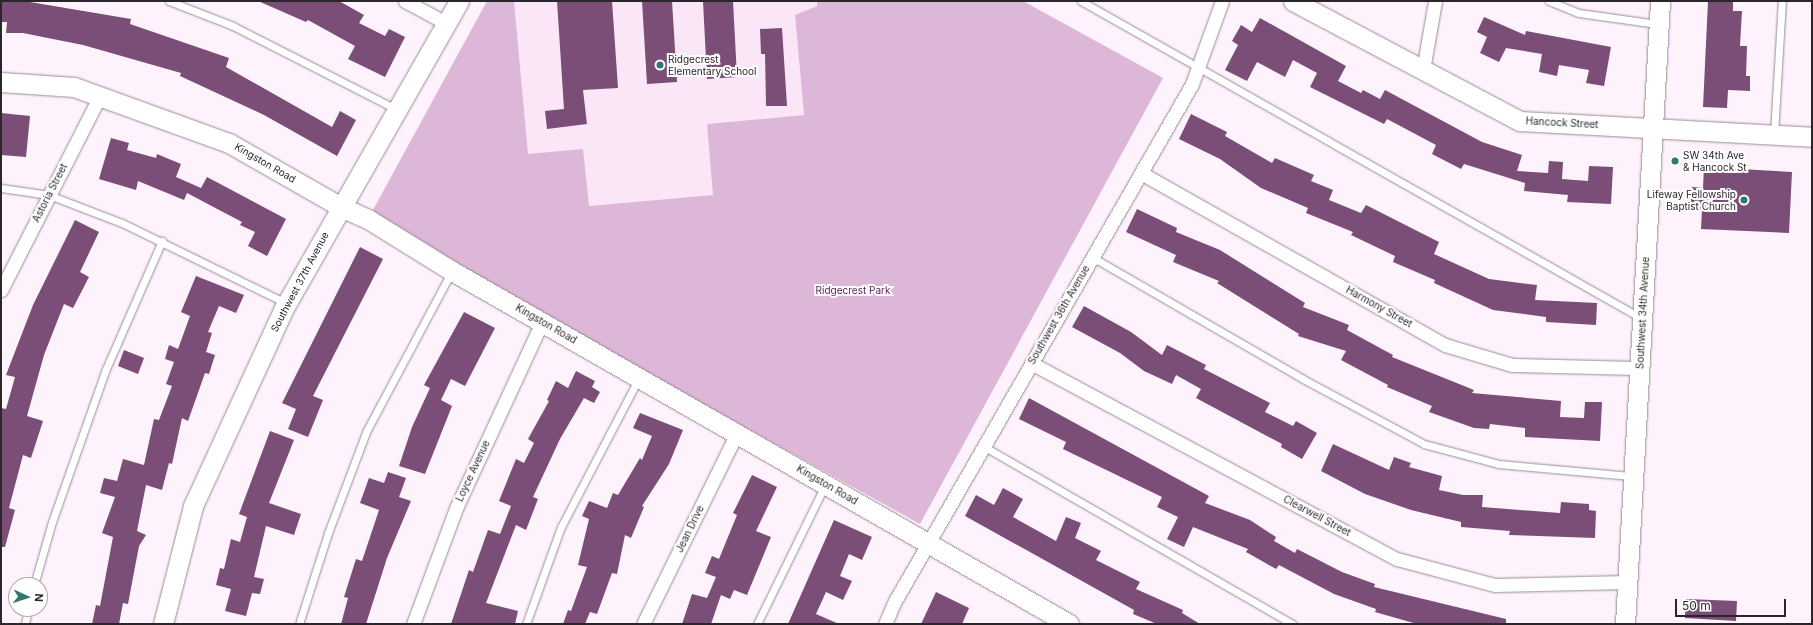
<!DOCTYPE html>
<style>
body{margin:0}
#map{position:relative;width:1813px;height:625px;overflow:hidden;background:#fef2fc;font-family:Inter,sans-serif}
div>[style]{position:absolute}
.built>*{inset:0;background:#fbe6f8}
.green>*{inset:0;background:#ddb7d8}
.building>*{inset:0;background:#7a4e76}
.roads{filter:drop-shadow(0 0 1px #998b97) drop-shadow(0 0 1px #998b97)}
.lane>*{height:7px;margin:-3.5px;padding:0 3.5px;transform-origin:3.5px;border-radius:3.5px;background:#fff}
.street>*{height:13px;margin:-6.5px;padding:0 6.5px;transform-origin:6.5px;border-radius:6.5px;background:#fff}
.secondary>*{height:19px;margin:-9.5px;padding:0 9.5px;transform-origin:9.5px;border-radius:9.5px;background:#fff}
.dots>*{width:11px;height:11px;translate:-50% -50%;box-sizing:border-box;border:2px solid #fff;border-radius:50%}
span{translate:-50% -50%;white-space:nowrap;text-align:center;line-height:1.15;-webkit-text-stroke:4px #fff;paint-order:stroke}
.poi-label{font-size:10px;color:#2b262b}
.left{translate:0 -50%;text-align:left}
.right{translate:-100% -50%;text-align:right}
.street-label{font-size:10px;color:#2b262b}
.park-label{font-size:10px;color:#5d235a}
.frame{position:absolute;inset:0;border:2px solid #2b262b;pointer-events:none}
.north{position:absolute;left:8px;top:577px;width:40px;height:40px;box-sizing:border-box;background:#fff;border:1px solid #aaa8aa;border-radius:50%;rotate:93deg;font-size:11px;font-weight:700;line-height:16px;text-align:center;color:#2b262b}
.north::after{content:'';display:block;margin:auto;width:14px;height:18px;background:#31776d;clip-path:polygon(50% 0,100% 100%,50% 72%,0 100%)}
.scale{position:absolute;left:1675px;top:599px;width:111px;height:18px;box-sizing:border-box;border:2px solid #2b262b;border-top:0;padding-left:5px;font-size:12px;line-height:14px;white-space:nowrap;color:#2b262b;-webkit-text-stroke:3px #fff;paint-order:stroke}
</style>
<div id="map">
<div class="built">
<div style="clip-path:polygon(514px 1px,817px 1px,817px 6px,795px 15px,804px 115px,707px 124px,714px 195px,589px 206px,528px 154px)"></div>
</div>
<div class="green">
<div style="clip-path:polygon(487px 1px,514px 1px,528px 154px,583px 149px,589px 206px,713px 195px,707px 124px,804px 115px,795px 15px,817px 6px,817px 1px,1023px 1px,1163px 78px,920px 524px,368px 219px)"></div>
</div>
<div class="building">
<div style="clip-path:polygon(1px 1px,24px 1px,131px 19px,130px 24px,229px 58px,226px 67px,332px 127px,340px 111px,356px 120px,337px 156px,264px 115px,180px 76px,181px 73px,83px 45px,23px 33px,6px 33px,7px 22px,1px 22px)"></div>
<div style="clip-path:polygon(258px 1px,339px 1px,364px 15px,359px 23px,385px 36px,389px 29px,405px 37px,385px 77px,348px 59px,355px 46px,308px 20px,306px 22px)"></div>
<div style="clip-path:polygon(557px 1px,612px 1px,618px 88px,583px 90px,587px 124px,547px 129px,545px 111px,564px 109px)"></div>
<div style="clip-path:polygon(642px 1px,672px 1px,677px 82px,647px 84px)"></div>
<div style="clip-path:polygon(703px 1px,733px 1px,737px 77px,707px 79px)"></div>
<div style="clip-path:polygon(1708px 1px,1733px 1px,1733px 11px,1742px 11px,1740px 46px,1747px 46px,1746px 76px,1750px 76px,1750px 91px,1728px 90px,1727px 108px,1703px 107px)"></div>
<div style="clip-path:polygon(1484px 17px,1525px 35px,1526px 31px,1611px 47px,1604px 86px,1586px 83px,1589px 70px,1559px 65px,1557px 76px,1539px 72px,1542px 54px,1506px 48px,1499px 62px,1480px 53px,1487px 37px,1477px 32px)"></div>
<div style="clip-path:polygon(1260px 18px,1346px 66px,1338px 81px,1361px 93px,1363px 90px,1380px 99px,1385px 90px,1482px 142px,1522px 155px,1517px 171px,1548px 173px,1549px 161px,1563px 162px,1562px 179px,1588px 181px,1589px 166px,1613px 167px,1611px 204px,1567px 202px,1568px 195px,1524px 191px,1525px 183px,1464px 164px,1461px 169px,1432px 154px,1436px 145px,1387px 119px,1384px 124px,1310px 87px,1317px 73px,1293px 60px,1285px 77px,1257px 62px,1247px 81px,1225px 70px,1238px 45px,1232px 41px,1241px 25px,1252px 32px)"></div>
<div style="clip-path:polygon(782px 28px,787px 106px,766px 106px,765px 54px,761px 54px,760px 29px)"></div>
<div style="clip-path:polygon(1px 113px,30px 116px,26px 157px,1px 155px)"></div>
<div style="clip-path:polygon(1191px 114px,1227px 132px,1225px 136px,1272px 163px,1275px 158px,1314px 175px,1311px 181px,1333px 190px,1329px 200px,1361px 213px,1366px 205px,1439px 242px,1434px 254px,1489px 279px,1537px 285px,1535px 300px,1597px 303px,1596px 325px,1546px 322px,1546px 317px,1493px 310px,1434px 283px,1435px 280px,1393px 262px,1395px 256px,1351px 235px,1353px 232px,1306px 213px,1308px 208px,1261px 188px,1220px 159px,1179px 139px)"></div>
<div style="clip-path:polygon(111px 138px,129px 143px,127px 150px,156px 158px,157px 154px,181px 164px,176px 177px,201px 188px,207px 177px,286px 219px,267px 256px,248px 246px,255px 232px,240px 225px,242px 222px,187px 193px,184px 200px,138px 181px,136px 190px,99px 179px)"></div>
<div style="clip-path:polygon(1704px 167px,1792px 172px,1789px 233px,1701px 229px,1702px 210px,1690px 209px,1692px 187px,1703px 188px)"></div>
<div style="clip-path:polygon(1137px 209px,1177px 228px,1176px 232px,1220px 250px,1305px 303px,1303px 307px,1349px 325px,1347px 330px,1393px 355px,1392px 357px,1474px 390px,1472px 393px,1561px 401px,1560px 417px,1584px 418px,1585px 402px,1602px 402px,1600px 441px,1525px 437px,1525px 428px,1490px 424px,1489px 429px,1474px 428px,1429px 412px,1432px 406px,1387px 387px,1388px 385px,1341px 360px,1346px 351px,1298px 336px,1299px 334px,1217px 283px,1219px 281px,1173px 262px,1176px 255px,1126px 232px)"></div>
<div style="clip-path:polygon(75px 220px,99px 232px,80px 272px,89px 277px,73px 308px,64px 304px,44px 355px,27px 416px,43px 421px,31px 458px,23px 455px,9px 508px,15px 510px,5px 547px,1px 547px,1px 408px,6px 409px,15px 377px,6px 375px,33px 305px)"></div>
<div style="clip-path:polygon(360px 247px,383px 259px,313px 396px,323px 400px,308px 437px,288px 429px,296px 409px,282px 403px)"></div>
<div style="clip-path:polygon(196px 276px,244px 295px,236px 313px,219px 306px,208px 332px,212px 333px,206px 352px,215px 355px,209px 374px,205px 373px,188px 421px,182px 418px,172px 464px,169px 463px,162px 490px,146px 485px,137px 531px,146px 535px,139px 546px,128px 604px,123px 603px,119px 624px,92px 624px,96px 605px,100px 606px,113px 537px,102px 533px,115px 497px,100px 493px,104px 478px,117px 481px,123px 459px,144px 465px,154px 419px,159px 420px,172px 386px,166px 384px,174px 362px,165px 359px,169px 345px,178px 349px,190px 316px,181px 312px)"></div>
<div style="clip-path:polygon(1084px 306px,1131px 332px,1162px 355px,1167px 345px,1206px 365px,1204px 369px,1270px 403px,1265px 412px,1293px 426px,1296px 421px,1317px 433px,1302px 459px,1281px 447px,1282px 444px,1196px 398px,1201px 389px,1176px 375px,1172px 384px,1144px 371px,1120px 353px,1072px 327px)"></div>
<div style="clip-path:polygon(464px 312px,495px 328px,465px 386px,451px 379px,441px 400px,452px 406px,425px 474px,399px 466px,412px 427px,430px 388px,424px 385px)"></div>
<div style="clip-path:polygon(124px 350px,144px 358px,138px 374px,118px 366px)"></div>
<div style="clip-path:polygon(576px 371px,595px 381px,592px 387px,600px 392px,594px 403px,584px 398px,560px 439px,533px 497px,538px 499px,526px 530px,516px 525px,486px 603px,518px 611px,515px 624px,451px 624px,469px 570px,473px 572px,488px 530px,500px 534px,511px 506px,499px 501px,516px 459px,524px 463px,534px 443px,528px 439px,549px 401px,547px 400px,556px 381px,568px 388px)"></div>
<div style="clip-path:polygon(1029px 398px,1209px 496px,1205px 503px,1250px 520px,1276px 537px,1274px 541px,1295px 553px,1297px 549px,1342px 572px,1375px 584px,1374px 587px,1506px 619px,1506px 624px,1417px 624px,1375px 612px,1376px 609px,1334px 594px,1279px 565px,1276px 569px,1246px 552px,1248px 549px,1193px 527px,1184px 547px,1167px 539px,1178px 517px,1157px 507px,1162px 497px,1063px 449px,1066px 442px,1019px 419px)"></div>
<div style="clip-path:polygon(640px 413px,683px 430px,669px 464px,642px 506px,644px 507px,631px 538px,625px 535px,617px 574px,612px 573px,597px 614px,590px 612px,585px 624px,563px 624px,568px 610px,571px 611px,587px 567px,578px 565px,589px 519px,582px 516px,589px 501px,607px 508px,613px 493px,618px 495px,640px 458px,642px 460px,652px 436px,633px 428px)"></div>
<div style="clip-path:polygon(270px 431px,294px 440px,269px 503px,301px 514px,294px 535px,266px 526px,254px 577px,264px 579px,260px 594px,252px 593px,246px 616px,225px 611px,231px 589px,216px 585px,220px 568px,224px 569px,231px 539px,240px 542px,247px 517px,239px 514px)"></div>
<div style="clip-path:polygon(1333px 444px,1389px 470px,1394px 457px,1411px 463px,1409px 467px,1442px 476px,1439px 490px,1463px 495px,1483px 495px,1482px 507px,1560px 513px,1561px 502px,1589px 504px,1589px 510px,1596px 511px,1595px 538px,1509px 535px,1510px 531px,1461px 527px,1461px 522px,1411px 510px,1365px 494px,1321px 471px)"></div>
<div style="clip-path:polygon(388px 472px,406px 478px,399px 497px,411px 501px,387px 558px,366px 624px,341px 624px,348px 598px,344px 597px,356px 559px,362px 561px,379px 510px,360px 503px,369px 478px,384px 483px)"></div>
<div style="clip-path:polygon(752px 475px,777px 487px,756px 531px,771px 537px,747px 595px,734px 590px,730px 599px,721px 595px,711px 624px,682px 624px,692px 594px,707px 598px,716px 577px,705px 573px,712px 556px,719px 559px,737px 515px,733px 513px)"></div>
<div style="clip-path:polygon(1003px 488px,1023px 499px,1013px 517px,1056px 541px,1066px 517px,1081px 523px,1075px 538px,1101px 551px,1096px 560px,1140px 582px,1136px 589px,1183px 610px,1182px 613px,1200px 624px,1157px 624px,1133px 614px,1134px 610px,965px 516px,976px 495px,994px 505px)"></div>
<div style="clip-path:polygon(834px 520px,872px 537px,862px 560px,849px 554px,840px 576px,852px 581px,843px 600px,826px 592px,816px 614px,839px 624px,788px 624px)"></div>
<div style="clip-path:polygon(936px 592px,969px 608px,962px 624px,921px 624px)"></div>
<div style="clip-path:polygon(1686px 599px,1737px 601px,1736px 621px,1685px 618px)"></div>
</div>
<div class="roads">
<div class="lane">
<div style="left:169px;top:1px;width:69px;rotate:21.3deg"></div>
<div style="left:233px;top:26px;width:183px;rotate:27deg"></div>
<div style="left:1081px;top:1px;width:643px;rotate:29.51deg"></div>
<div style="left:1549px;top:1px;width:32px;rotate:22deg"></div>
<div style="left:1579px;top:13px;width:79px;rotate:8deg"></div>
<div style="left:1774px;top:134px;width:133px;rotate:-86.6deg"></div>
<div style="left:1px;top:188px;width:49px;rotate:8.3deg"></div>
<div style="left:49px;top:195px;width:78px;rotate:21deg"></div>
<div style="left:122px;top:223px;width:182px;rotate:26deg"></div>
<div style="left:1092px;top:257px;width:244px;rotate:30deg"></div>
<div style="left:1303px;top:379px;width:137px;rotate:28.2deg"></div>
<div style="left:1424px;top:444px;width:78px;rotate:14.9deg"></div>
<div style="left:1499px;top:464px;width:134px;rotate:5.2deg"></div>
<div style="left:983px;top:446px;width:357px;rotate:29.9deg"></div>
<div style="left:34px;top:585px;width:66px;rotate:-74.1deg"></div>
<div style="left:52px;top:522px;width:162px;rotate:-70.6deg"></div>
<div style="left:106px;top:369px;width:140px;rotate:-66.4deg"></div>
<div style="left:25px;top:624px;width:15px;rotate:-79deg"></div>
<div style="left:299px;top:624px;width:96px;rotate:-72.3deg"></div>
<div style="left:328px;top:533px;width:110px;rotate:-69.3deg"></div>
<div style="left:367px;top:430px;width:180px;rotate:-61.9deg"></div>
<div style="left:526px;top:624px;width:103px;rotate:-70.2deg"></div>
<div style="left:561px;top:527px;width:168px;rotate:-62.4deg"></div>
<div style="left:757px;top:624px;width:155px;rotate:-63.9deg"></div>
</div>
<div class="street">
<div style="left:405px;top:1px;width:47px;rotate:28.2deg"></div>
<div style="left:1423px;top:70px;width:70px;rotate:-80.1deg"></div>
<div style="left:1141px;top:173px;width:349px;rotate:29.5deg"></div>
<div style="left:1445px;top:345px;width:70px;rotate:16.6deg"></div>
<div style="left:1512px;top:365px;width:127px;rotate:1.4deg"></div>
<div style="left:1px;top:290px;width:218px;rotate:-63deg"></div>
<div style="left:1031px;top:363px;width:415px;rotate:28.2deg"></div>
<div style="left:1397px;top:559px;width:101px;rotate:14.9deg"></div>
<div style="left:1495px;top:585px;width:132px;rotate:-1.3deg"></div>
<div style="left:413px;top:624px;width:126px;rotate:-69.6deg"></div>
<div style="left:457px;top:506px;width:203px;rotate:-65.2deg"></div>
<div style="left:643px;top:624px;width:213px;rotate:-63.8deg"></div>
<div style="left:885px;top:624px;width:25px;rotate:-67deg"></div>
<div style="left:895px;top:601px;width:596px;rotate:-60.12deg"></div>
<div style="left:1192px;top:84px;width:88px;rotate:-70.1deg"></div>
</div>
<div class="secondary">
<div style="left:1293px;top:1px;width:257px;rotate:27.9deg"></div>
<div style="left:1520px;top:121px;width:292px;rotate:3.1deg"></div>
<div style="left:1px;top:82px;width:73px;rotate:3.9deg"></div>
<div style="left:74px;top:87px;width:165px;rotate:19.9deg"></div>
<div style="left:229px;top:143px;width:129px;rotate:29.7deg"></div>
<div style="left:341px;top:207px;width:30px;rotate:24deg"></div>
<div style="left:368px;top:219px;width:99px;rotate:31.8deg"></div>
<div style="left:452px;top:271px;width:711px;rotate:29.77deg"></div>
<div style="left:163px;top:624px;width:122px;rotate:-75.7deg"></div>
<div style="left:193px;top:506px;width:218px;rotate:-65.3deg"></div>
<div style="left:284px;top:308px;width:353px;rotate:-60.3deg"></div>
<div style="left:1625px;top:624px;width:624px;rotate:-86.78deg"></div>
</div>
</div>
<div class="dots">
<div style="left:660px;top:65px;background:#31776d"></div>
<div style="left:1675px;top:161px;background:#31776d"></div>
<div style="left:1744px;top:200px;background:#31776d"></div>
</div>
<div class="poi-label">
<span class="left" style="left:668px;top:65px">Ridgecrest<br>Elementary School</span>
<span class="left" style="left:1683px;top:161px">SW 34th Ave<br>&amp; Hancock St</span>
<span class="right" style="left:1736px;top:200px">Lifeway Fellowship<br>Baptist Church</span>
</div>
<div class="street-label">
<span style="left:1562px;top:123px;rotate:3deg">Hancock Street</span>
<span style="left:265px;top:163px;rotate:30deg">Kingston Road</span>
<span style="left:50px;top:193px;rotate:-63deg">Astoria Street</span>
<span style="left:300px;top:282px;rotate:-62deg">Southwest 37th Avenue</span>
<span style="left:1379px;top:307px;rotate:29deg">Harmony Street</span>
<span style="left:1643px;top:313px;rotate:-87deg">Southwest 34th Avenue</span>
<span style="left:1059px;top:315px;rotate:-60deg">Southwest 36th Avenue</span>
<span style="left:546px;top:324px;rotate:30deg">Kingston Road</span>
<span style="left:473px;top:471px;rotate:-65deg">Loyce Avenue</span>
<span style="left:827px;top:485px;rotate:30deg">Kingston Road</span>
<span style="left:1317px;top:516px;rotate:28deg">Clearwell Street</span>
<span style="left:690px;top:529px;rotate:-64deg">Jean Drive</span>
</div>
<div class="park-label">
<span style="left:853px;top:291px">Ridgecrest Park</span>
</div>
<div class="frame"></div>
<div class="north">N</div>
<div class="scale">50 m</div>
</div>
